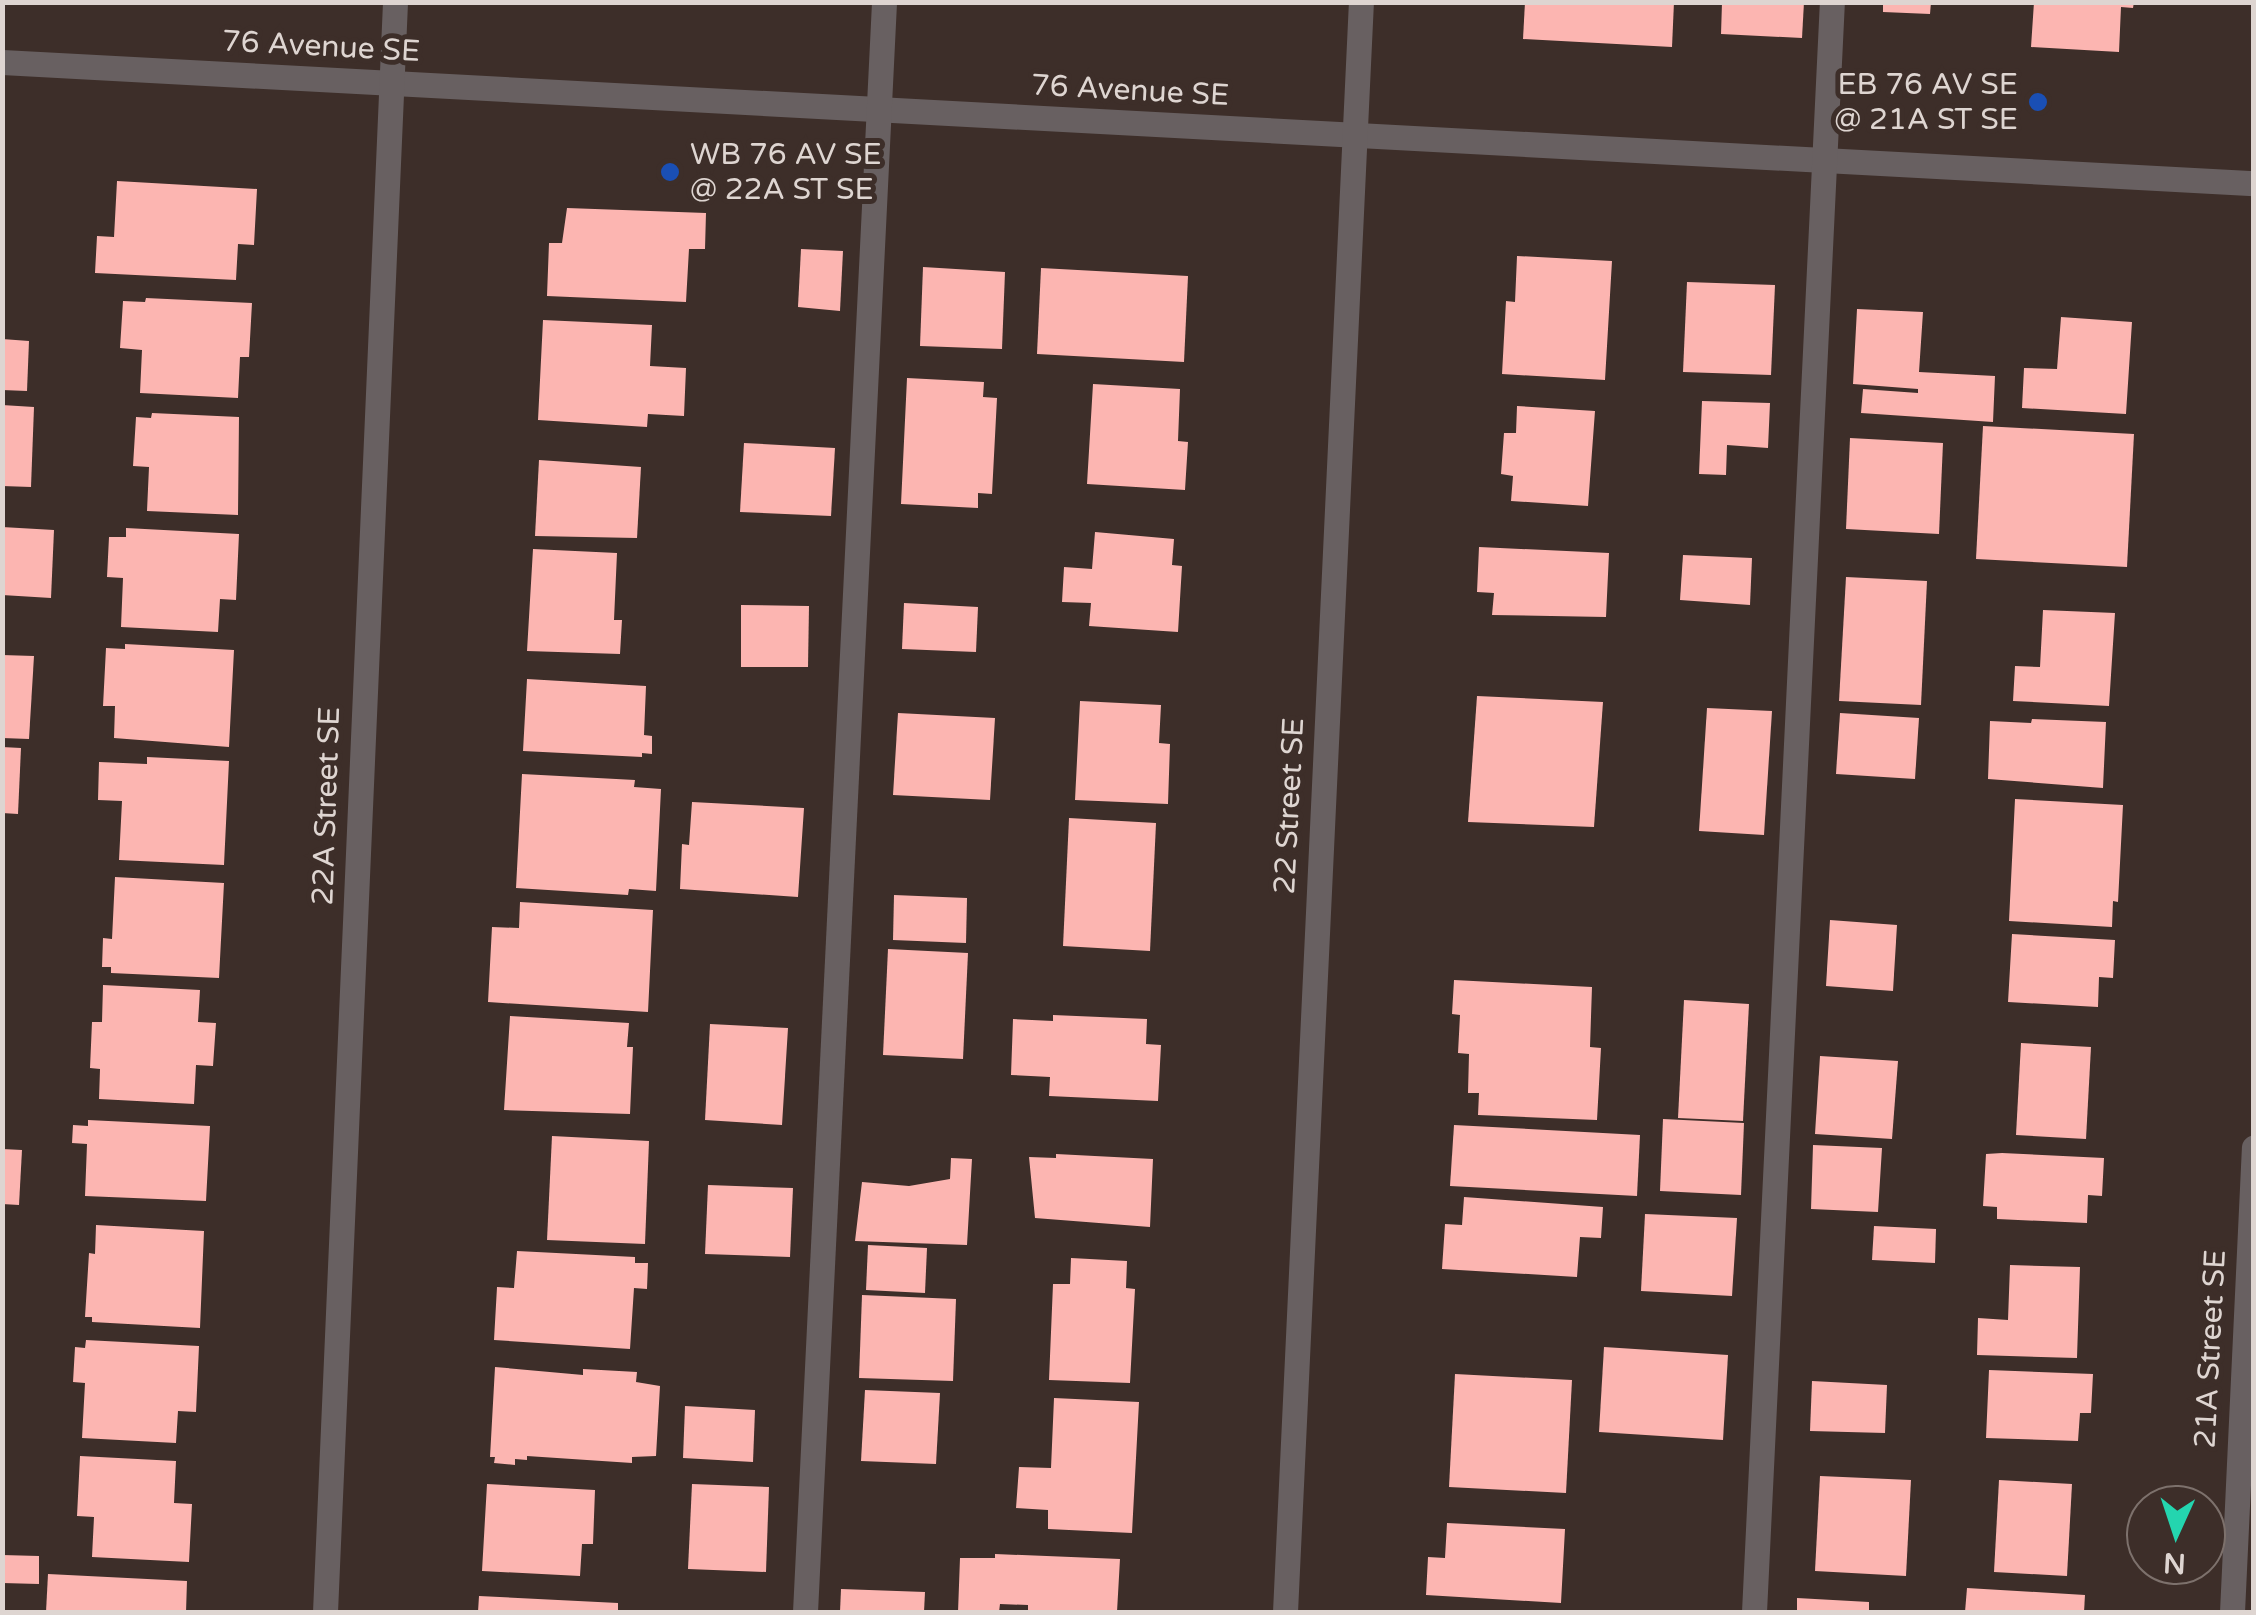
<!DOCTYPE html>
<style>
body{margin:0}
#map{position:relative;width:2256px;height:1615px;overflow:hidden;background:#3d2e29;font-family:"Varela Round",sans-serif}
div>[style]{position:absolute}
.building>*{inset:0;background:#fcb5b1}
.minor>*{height:25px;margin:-12.5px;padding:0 12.5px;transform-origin:12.5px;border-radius:12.5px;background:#686061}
.dots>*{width:28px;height:28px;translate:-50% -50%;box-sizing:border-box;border:5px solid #3d2e29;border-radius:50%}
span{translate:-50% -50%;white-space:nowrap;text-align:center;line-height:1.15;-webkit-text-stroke:10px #3d2e29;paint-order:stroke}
.street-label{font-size:30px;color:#ded5d1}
.poi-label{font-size:30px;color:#ded5d1}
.right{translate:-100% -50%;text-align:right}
.left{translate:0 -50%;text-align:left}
.frame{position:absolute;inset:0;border:5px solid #ded5d1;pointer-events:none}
.north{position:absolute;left:2126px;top:1485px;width:100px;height:100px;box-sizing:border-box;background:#3d2e29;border:2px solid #7d716c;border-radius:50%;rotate:183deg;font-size:28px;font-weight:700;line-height:40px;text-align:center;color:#ded5d1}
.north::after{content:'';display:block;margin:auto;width:35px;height:45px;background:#24d5af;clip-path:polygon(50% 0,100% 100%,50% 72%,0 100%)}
</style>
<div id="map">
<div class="building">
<div style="clip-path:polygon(1525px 2px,1674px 2px,1672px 47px,1523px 39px)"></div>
<div style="clip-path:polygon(1722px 2px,1804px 2px,1802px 38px,1721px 34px)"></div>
<div style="clip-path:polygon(1883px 2px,1931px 2px,1930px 14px,1883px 12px)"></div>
<div style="clip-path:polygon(2034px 2px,2134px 2px,2133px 8px,2121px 7px,2119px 52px,2031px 47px)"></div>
<div style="clip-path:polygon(117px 181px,257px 189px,254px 245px,238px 244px,236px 280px,95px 273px,97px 236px,114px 237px)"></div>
<div style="clip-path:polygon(567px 208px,706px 213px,705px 249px,689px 249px,686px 302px,547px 296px,549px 243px,562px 243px)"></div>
<div style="clip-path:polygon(801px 249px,843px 251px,840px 311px,798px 307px)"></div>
<div style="clip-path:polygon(1517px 256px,1612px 261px,1605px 380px,1502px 374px,1506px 301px,1515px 302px)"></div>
<div style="clip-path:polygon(923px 267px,1005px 272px,1002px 349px,920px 346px)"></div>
<div style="clip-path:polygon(1041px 268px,1188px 276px,1184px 362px,1037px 354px)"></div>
<div style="clip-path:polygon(1687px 282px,1775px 285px,1771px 375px,1683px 372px)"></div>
<div style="clip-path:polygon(146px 298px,252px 303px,249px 357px,240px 357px,238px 398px,140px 393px,142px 350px,120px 348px,123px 301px,145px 302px)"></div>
<div style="clip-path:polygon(1857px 309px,1923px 312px,1919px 372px,1995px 376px,1993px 422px,1861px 413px,1863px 389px,1918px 393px,1918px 389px,1853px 384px)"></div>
<div style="clip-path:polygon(2061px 317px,2132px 322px,2126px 414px,2022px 408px,2024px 368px,2057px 369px)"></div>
<div style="clip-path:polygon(543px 320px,652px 325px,650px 366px,686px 368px,684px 416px,648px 414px,647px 427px,538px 420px)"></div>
<div style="clip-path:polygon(2px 339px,29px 341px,27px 391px,2px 390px)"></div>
<div style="clip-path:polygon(907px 378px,984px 382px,983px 397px,997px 398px,992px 494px,978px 493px,978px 508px,901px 504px)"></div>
<div style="clip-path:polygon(1093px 384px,1180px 389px,1178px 441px,1188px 442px,1185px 490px,1087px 484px)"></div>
<div style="clip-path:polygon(1702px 401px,1770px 403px,1768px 448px,1727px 445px,1726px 475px,1699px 474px)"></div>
<div style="clip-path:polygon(2px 405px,34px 407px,31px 487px,2px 486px)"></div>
<div style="clip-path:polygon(1517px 406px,1595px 411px,1588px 506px,1511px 501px,1513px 476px,1501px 474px,1504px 433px,1516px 433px)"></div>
<div style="clip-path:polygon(152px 413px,239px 417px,238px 515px,147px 511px,149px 467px,133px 466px,136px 417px,151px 418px)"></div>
<div style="clip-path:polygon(1983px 426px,2134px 434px,2127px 567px,1976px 559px)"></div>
<div style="clip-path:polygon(1850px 438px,1943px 443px,1939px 534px,1846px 529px)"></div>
<div style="clip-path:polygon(744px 443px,835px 448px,831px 516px,740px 512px)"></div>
<div style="clip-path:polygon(539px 460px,641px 467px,637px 538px,535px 536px)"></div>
<div style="clip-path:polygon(2px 527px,54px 530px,51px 598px,2px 595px)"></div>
<div style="clip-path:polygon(126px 528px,239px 534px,236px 600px,220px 599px,218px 632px,121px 627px,123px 578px,107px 577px,109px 537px,126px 537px)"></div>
<div style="clip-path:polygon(1095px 532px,1174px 539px,1172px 565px,1182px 566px,1178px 632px,1089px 626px,1091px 603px,1062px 602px,1064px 567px,1092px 569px)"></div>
<div style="clip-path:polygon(1479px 547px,1609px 553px,1606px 617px,1492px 615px,1494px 593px,1477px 592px)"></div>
<div style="clip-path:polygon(533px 549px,617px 553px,614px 620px,622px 620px,620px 654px,527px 651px)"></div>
<div style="clip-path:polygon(1683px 555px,1752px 558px,1750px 605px,1680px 600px)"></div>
<div style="clip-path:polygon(1846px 577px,1927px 581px,1921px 705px,1839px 701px)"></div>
<div style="clip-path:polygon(904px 603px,978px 607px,976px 652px,902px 649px)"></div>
<div style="clip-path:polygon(741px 605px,809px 606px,808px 667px,741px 667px)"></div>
<div style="clip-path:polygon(2043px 610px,2115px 613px,2109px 706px,2013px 701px,2015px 666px,2040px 667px)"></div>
<div style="clip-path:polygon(125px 644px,234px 650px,229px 747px,114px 738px,115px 706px,103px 706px,106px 648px,125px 649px)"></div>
<div style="clip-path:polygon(2px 655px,34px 656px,29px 739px,2px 738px)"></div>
<div style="clip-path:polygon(527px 679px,646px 686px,644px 735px,652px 736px,652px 754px,642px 753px,642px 757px,523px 751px)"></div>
<div style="clip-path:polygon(1477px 696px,1603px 702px,1594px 827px,1468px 822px)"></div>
<div style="clip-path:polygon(1080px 701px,1161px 705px,1159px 743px,1170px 744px,1168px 804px,1075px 800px)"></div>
<div style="clip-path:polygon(1707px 708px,1772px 711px,1764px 835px,1699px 831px)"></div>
<div style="clip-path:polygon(898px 713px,995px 718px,990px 800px,893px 795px)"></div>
<div style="clip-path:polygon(1840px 713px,1919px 718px,1915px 779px,1836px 774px)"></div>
<div style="clip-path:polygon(2032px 719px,2106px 722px,2103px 788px,1988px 779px,1990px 721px,2031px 723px)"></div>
<div style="clip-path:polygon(2px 747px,21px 748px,18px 814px,2px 813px)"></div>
<div style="clip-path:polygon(147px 757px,229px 761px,224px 865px,119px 860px,122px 801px,98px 800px,99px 762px,147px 764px)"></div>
<div style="clip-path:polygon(522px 774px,635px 780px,634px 787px,661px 789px,656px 891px,629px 889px,628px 895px,516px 888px)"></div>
<div style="clip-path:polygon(2015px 799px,2123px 805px,2118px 902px,2113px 901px,2112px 927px,2009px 921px)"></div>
<div style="clip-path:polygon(692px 802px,804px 808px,798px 897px,680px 889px,682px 844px,689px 845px)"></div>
<div style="clip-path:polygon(1069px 818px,1156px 823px,1150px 951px,1063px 946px)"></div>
<div style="clip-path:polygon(115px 877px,224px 883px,219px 978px,111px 973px,111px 967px,102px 967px,103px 938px,112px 939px)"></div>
<div style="clip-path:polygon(894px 895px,967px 898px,966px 943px,893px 940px)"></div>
<div style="clip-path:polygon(520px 902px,653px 910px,648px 1012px,488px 1002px,492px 927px,519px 928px)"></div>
<div style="clip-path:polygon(1830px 920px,1897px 925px,1893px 991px,1826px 986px)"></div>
<div style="clip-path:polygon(2012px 934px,2115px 940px,2113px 978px,2099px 977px,2098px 1007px,2008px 1002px)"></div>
<div style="clip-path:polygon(888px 949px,968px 953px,963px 1059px,883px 1055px)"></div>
<div style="clip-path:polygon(1454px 980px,1592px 987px,1590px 1047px,1601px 1048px,1597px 1120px,1478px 1115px,1479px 1093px,1468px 1093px,1469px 1054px,1458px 1053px,1460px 1015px,1452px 1014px)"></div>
<div style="clip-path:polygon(103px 985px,200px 990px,198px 1022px,216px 1023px,213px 1066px,196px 1065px,194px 1104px,99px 1099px,100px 1069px,90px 1068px,92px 1022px,102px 1022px)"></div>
<div style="clip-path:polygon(1684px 1000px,1749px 1004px,1743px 1121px,1678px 1118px)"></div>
<div style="clip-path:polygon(1053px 1015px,1147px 1019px,1146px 1044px,1161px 1045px,1158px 1101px,1049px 1096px,1050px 1077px,1011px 1075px,1013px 1019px,1053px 1021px)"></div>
<div style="clip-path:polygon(510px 1016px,629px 1023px,627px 1047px,633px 1047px,630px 1114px,504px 1110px)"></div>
<div style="clip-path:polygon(710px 1024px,788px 1028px,782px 1125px,705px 1120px)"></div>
<div style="clip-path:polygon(2021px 1043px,2091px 1047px,2086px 1139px,2016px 1135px)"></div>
<div style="clip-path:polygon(1820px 1056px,1898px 1061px,1892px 1139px,1815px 1134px)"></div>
<div style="clip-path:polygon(1663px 1119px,1744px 1123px,1741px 1195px,1660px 1191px)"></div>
<div style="clip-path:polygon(88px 1120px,210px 1126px,206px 1201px,85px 1196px,87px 1144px,72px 1143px,73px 1125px,88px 1126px)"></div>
<div style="clip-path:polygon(1454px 1125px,1640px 1135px,1637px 1196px,1450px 1186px)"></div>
<div style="clip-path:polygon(552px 1136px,649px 1141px,645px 1244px,547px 1240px)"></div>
<div style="clip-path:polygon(1813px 1145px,1882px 1148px,1878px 1212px,1811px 1209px)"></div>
<div style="clip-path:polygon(2px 1149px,22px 1150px,19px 1205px,2px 1204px)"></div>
<div style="clip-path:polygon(2002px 1153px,2104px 1158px,2102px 1196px,2088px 1195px,2087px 1223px,1997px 1219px,1997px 1207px,1983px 1206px,1986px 1154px)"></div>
<div style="clip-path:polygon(1056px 1154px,1153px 1159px,1150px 1227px,1035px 1218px,1029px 1157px,1056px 1158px)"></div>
<div style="clip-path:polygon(951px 1158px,972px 1159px,967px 1245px,855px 1241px,862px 1182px,909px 1186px,950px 1179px)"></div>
<div style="clip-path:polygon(708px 1185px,793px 1188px,790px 1257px,705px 1254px)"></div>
<div style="clip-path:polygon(1464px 1197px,1603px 1207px,1601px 1238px,1580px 1237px,1577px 1277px,1442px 1269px,1445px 1224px,1462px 1225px)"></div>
<div style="clip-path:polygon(1645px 1214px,1737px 1218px,1732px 1296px,1641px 1291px)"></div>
<div style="clip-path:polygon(96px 1225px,204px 1231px,200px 1328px,92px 1322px,92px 1317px,85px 1317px,89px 1253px,95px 1254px)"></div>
<div style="clip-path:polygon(1874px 1226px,1936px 1229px,1935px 1263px,1872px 1260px)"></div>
<div style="clip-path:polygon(868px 1245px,927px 1248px,925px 1293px,866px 1290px)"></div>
<div style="clip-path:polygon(517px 1251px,635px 1257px,635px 1263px,648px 1263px,647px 1289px,634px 1288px,630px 1349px,494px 1340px,497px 1287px,514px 1288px)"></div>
<div style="clip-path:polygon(1071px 1258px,1127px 1261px,1126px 1288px,1135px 1289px,1130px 1383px,1049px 1380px,1053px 1284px,1070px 1284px)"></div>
<div style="clip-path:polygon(2010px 1265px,2080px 1267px,2077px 1358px,1977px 1355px,1978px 1318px,2008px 1320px)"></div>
<div style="clip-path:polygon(862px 1295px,956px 1299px,953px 1381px,859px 1378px)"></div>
<div style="clip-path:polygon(86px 1340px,199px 1346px,196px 1412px,178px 1411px,176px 1443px,82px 1438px,85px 1383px,73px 1382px,75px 1347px,85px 1348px)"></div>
<div style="clip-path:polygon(1604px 1347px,1728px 1355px,1723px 1440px,1599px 1432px)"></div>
<div style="clip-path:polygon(495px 1367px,583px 1375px,583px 1369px,637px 1372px,636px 1382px,660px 1386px,656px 1456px,632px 1457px,632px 1463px,527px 1456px,527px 1460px,515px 1459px,515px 1465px,494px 1463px,495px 1457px,490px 1457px)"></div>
<div style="clip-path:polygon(1989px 1370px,2093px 1374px,2091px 1413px,2080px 1413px,2078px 1441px,1986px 1438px)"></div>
<div style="clip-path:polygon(1455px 1374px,1572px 1380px,1566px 1493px,1449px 1487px)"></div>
<div style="clip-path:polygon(1812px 1381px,1887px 1385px,1885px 1433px,1810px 1431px)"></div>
<div style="clip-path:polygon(865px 1390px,940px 1393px,936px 1464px,861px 1461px)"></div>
<div style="clip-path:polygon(1054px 1398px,1139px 1402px,1132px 1533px,1048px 1529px,1048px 1510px,1016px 1508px,1019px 1467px,1051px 1468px)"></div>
<div style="clip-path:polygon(685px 1406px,755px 1410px,753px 1462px,683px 1458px)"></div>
<div style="clip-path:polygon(80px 1456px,176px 1461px,174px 1503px,192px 1504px,189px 1562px,92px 1557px,94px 1517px,77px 1516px)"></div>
<div style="clip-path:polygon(1820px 1476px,1911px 1480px,1906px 1576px,1815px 1571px)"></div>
<div style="clip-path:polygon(1999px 1480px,2072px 1484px,2067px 1576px,1994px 1572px)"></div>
<div style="clip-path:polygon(487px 1484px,595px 1490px,593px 1544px,582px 1544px,580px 1576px,482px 1571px)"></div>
<div style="clip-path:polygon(692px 1484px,769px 1487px,766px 1572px,688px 1569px)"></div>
<div style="clip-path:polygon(1447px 1523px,1565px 1529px,1561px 1603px,1426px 1595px,1428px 1557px,1445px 1558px)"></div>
<div style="clip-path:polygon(995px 1554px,1120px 1559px,1117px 1612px,1028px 1612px,1028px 1605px,1000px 1604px,999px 1612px,958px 1612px,960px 1558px,995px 1558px)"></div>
<div style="clip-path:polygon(2px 1555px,39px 1556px,39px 1584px,2px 1583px)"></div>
<div style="clip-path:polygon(48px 1574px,187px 1581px,186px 1612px,46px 1612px)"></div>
<div style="clip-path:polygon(1967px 1588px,2085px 1595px,2084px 1612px,1965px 1612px)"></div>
<div style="clip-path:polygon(841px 1589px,925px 1592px,924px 1612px,840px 1612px)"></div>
<div style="clip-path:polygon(479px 1596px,618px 1603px,618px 1612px,478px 1612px)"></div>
<div style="clip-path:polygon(1797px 1598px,1869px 1602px,1869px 1612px,1797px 1612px)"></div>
</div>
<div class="minor">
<div style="left:2px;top:62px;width:2255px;rotate:3.08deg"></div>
<div style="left:325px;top:1612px;width:1612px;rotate:-87.51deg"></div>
<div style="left:805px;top:1612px;width:1612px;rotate:-87.19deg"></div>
<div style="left:1285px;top:1612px;width:1612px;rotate:-87.3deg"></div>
<div style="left:1754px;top:1612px;width:1612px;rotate:-87.23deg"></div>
<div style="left:2232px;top:1612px;width:465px;rotate:-87.3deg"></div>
</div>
<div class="dots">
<div style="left:2038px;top:102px;background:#1a4fb4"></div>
<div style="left:670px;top:172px;background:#1a4fb4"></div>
</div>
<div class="street-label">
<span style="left:321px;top:47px;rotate:3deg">76 Avenue SE</span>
<span style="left:1130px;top:91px;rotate:3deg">76 Avenue SE</span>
<span style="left:327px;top:806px;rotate:-88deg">22A Street SE</span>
<span style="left:1290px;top:806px;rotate:-87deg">22 Street SE</span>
<span style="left:2211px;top:1349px;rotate:-87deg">21A Street SE</span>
</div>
<div class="poi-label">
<span class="right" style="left:2018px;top:102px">EB 76 AV SE<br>@ 21A ST SE</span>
<span class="left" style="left:690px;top:172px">WB 76 AV SE<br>@ 22A ST SE</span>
</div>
<div class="frame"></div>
<div class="north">N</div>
</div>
